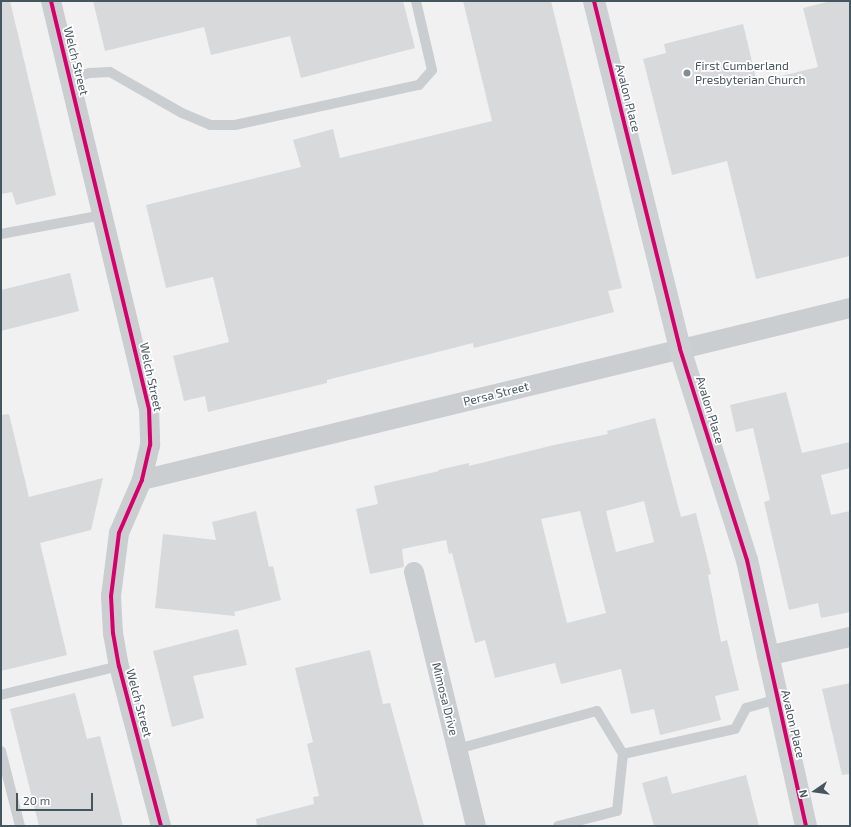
<!DOCTYPE html>
<style>
body{margin:0}
#map{position:relative;width:851px;height:827px;overflow:hidden;background:#f2f1f1;font-family:"Exo 2",sans-serif}
div>[style]{position:absolute}
.building>*{inset:0;background:#d8d9da}
.lane>*{height:10px;margin:-5px;padding:0 5px;transform-origin:5px;border-radius:5px;background:#caced1}
.street>*{height:20px;margin:-10px;padding:0 10px;transform-origin:10px;border-radius:10px;background:#caced1}
.secondary>*{height:22px;margin:-11px;padding:0 11px;transform-origin:11px;border-radius:11px;background:#ccd0d2}
.cycleway>*{height:4px;margin:-2px;padding:0 2px;transform-origin:2px;border-radius:2px;background:#d6006c}
.dots>*{width:11px;height:11px;translate:-50% -50%;box-sizing:border-box;border:2px solid #fff;border-radius:50%}
span{translate:-50% -50%;white-space:nowrap;text-align:center;line-height:1.15;-webkit-text-stroke:3.5px #fff;paint-order:stroke}
.street-label{font-size:12px;color:#465660}
.poi-label{font-size:12px;color:#465660}
.left{translate:0 -50%;text-align:left}
.frame{position:absolute;inset:0;border:2px solid #465660;pointer-events:none}
.north{position:absolute;left:795px;top:771px;width:40px;height:40px;-webkit-text-stroke:3px #fff;paint-order:stroke;rotate:257deg;font-size:11px;font-weight:700;line-height:16px;text-align:center;color:#465660}
.north::after{content:'';display:block;margin:auto;width:14px;height:18px;background:#465660;clip-path:polygon(50% 0,100% 100%,50% 72%,0 100%)}
.scale{position:absolute;left:16px;top:793px;width:77px;height:18px;box-sizing:border-box;border:2px solid #465660;border-top:0;padding-left:5px;font-size:12px;line-height:14px;white-space:nowrap;color:#465660;-webkit-text-stroke:3px #fff;paint-order:stroke}
</style>
<div id="map">
<div class="building">
<div style="clip-path:polygon(1px 1px,10px 1px,56px 195px,16px 205px,12px 192px,1px 194px)"></div>
<div style="clip-path:polygon(93px 1px,403px 1px,415px 48px,301px 78px,290px 36px,211px 55px,204px 27px,105px 51px)"></div>
<div style="clip-path:polygon(463px 1px,551px 1px,622px 288px,608px 291px,614px 312px,474px 348px,473px 343px,327px 380px,327px 383px,208px 412px,205px 396px,184px 401px,173px 356px,229px 342px,213px 277px,166px 288px,146px 205px,301px 167px,293px 140px,333px 129px,340px 158px,492px 121px)"></div>
<div style="clip-path:polygon(831px 1px,850px 1px,850px 256px,756px 279px,727px 161px,672px 175px,643px 59px,666px 53px,664px 44px,743px 24px,757px 82px,818px 67px,803px 8px)"></div>
<div style="clip-path:polygon(70px 273px,79px 311px,1px 331px,1px 290px)"></div>
<div style="clip-path:polygon(786px 392px,802px 453px,850px 442px,850px 468px,821px 475px,831px 515px,850px 511px,850px 612px,821px 618px,818px 603px,789px 610px,764px 502px,770px 500px,753px 428px,736px 432px,730px 405px)"></div>
<div style="clip-path:polygon(9px 414px,29px 497px,103px 478px,91px 530px,40px 543px,67px 655px,1px 671px,1px 415px)"></div>
<div style="clip-path:polygon(evenodd,655px 418px,681px 517px,696px 513px,711px 574px,708px 575px,721px 642px,727px 640px,739px 690px,715px 696px,721px 720px,660px 735px,654px 709px,631px 714px,621px 669px,561px 684px,555px 663px,495px 678px,485px 640px,475px 643px,452px 553px,449px 554px,446px 540px,402px 549px,404px 567px,370px 574px,356px 509px,378px 504px,374px 486px,439px 471px,438px 470px,469px 463px,469px 466px,554px 445px,608px 434px,607px 431px,655px 418px,644px 501px,654px 542px,616px 552px,606px 511px,644px 501px,655px 418px,580px 511px,606px 613px,567px 623px,541px 519px,580px 511px)"></div>
<div style="clip-path:polygon(256px 511px,269px 567px,273px 566px,281px 600px,234px 612px,235px 616px,155px 608px,163px 534px,216px 540px,212px 522px)"></div>
<div style="clip-path:polygon(238px 629px,247px 665px,193px 676px,204px 718px,172px 727px,153px 651px)"></div>
<div style="clip-path:polygon(370px 650px,383px 704px,390px 703px,424px 826px,257px 826px,256px 819px,314px 804px,313px 797px,319px 796px,307px 744px,313px 742px,295px 668px)"></div>
<div style="clip-path:polygon(850px 683px,850px 774px,842px 775px,822px 689px)"></div>
<div style="clip-path:polygon(75px 693px,87px 739px,100px 736px,123px 826px,39px 826px,10px 709px)"></div>
<div style="clip-path:polygon(746px 775px,759px 826px,654px 826px,642px 783px,667px 776px,672px 794px)"></div>
</div>
<div class="lane">
<div style="left:71px;top:79px;width:20px;rotate:-18deg"></div>
<div style="left:90px;top:73px;width:20px;rotate:-3deg"></div>
<div style="left:110px;top:72px;width:83px;rotate:29.7deg"></div>
<div style="left:182px;top:113px;width:30px;rotate:23deg"></div>
<div style="left:210px;top:125px;width:25px"></div>
<div style="left:235px;top:125px;width:188px;rotate:-12.3deg"></div>
<div style="left:419px;top:85px;width:20px;rotate:-49deg"></div>
<div style="left:432px;top:70px;width:71px;rotate:-103.1deg"></div>
<div style="left:1px;top:234px;width:104px;rotate:-10.6deg"></div>
<div style="left:1px;top:695px;width:122px;rotate:-13.8deg"></div>
<div style="left:457px;top:749px;width:145px;rotate:-15.2deg"></div>
<div style="left:597px;top:711px;width:50px;rotate:58.8deg"></div>
<div style="left:1px;top:751px;width:77px;rotate:75.8deg"></div>
<div style="left:558px;top:826px;width:61px;rotate:-14.3deg"></div>
<div style="left:617px;top:811px;width:57px;rotate:-84deg"></div>
<div style="left:623px;top:754px;width:115px;rotate:-12.6deg"></div>
<div style="left:735px;top:729px;width:24px;rotate:-62deg"></div>
<div style="left:746px;top:708px;width:32px;rotate:-16deg"></div>
</div>
<div class="street">
<div style="left:51px;top:1px;width:420px;rotate:76.5deg"></div>
<div style="left:149px;top:409px;width:36px;rotate:88deg"></div>
<div style="left:150px;top:445px;width:36px;rotate:103deg"></div>
<div style="left:142px;top:480px;width:58px;rotate:113.5deg"></div>
<div style="left:119px;top:533px;width:64px;rotate:97.2deg"></div>
<div style="left:111px;top:596px;width:37px;rotate:87deg"></div>
<div style="left:113px;top:633px;width:34px;rotate:80deg"></div>
<div style="left:119px;top:666px;width:165px;rotate:75.3deg"></div>
<div style="left:142px;top:480px;width:729px;rotate:-13.65deg"></div>
<div style="left:414px;top:572px;width:261px;rotate:76.3deg"></div>
<div style="left:767px;top:656px;width:85px;rotate:-12.9deg"></div>
</div>
<div class="secondary">
<div style="left:594px;top:1px;width:358px;rotate:76.1deg"></div>
<div style="left:680px;top:349px;width:221px;rotate:72.4deg"></div>
<div style="left:747px;top:560px;width:272px;rotate:77.5deg"></div>
</div>
<div class="cycleway">
<div style="left:51px;top:1px;width:420px;rotate:76.5deg"></div>
<div style="left:149px;top:409px;width:36px;rotate:88deg"></div>
<div style="left:150px;top:445px;width:36px;rotate:103deg"></div>
<div style="left:142px;top:480px;width:58px;rotate:113.5deg"></div>
<div style="left:119px;top:533px;width:64px;rotate:97.2deg"></div>
<div style="left:111px;top:596px;width:37px;rotate:87deg"></div>
<div style="left:113px;top:633px;width:34px;rotate:80deg"></div>
<div style="left:119px;top:666px;width:165px;rotate:75.3deg"></div>
<div style="left:594px;top:1px;width:358px;rotate:76.1deg"></div>
<div style="left:680px;top:349px;width:221px;rotate:72.4deg"></div>
<div style="left:747px;top:560px;width:272px;rotate:77.5deg"></div>
</div>
<div class="dots">
<div style="left:687px;top:73px;background:#828c93"></div>
</div>
<div class="street-label">
<span style="left:76px;top:61px;rotate:76deg">Welch Street</span>
<span style="left:628px;top:98px;rotate:76deg">Avalon Place</span>
<span style="left:151px;top:377px;rotate:78deg">Welch Street</span>
<span style="left:496px;top:394px;rotate:-14deg">Persa Street</span>
<span style="left:710px;top:410px;rotate:73deg">Avalon Place</span>
<span style="left:445px;top:699px;rotate:76deg">Mimosa Drive</span>
<span style="left:139px;top:703px;rotate:75deg">Welch Street</span>
<span style="left:793px;top:724px;rotate:77deg">Avalon Place</span>
</div>
<div class="poi-label">
<span class="left" style="left:695px;top:73px">First Cumberland<br>Presbyterian Church</span>
</div>
<div class="frame"></div>
<div class="north">N</div>
<div class="scale">20 m</div>
</div>
